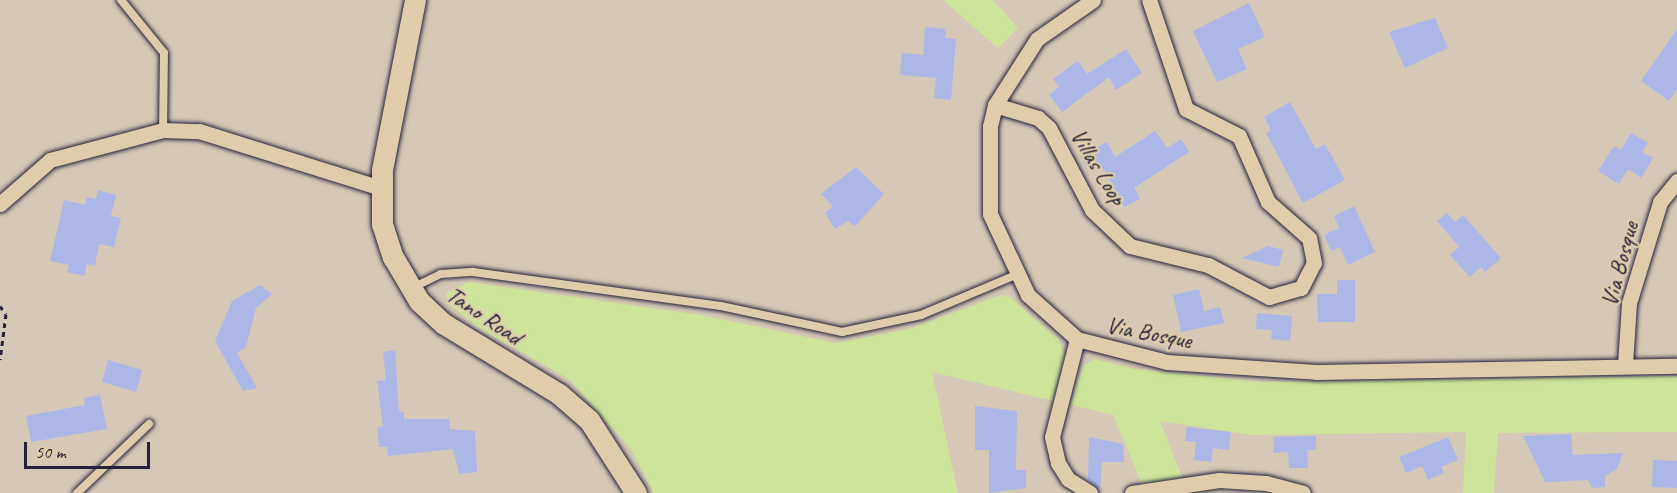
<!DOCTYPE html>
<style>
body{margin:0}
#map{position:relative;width:1677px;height:493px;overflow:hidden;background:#d5c8b6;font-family:Caveat,sans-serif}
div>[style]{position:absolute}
.green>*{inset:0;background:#cee49a}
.building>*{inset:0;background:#adb7e7}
.path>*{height:3px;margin-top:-1.5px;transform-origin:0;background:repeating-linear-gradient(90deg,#22223b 0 4.5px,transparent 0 9px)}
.roads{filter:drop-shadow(0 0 2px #22223b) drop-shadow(0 0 2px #22223b)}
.lane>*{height:8px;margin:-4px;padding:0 4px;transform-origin:4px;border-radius:4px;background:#dfccaa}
.street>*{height:15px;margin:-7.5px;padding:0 7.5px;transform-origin:7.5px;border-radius:7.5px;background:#dfccaa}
.secondary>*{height:21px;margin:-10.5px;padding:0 10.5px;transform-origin:10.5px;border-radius:10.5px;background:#dfccaa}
span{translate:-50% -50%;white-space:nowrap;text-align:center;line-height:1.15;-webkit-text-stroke:4.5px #dfccaa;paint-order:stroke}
.street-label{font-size:24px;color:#22223b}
.scale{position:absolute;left:24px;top:442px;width:126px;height:27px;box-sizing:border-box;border:3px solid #22223b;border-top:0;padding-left:8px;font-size:18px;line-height:21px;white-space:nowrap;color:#22223b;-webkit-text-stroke:4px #dfccaa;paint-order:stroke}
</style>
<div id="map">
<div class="green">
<div style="clip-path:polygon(943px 0,993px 0,1018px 28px,998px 48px)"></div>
<div style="clip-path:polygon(469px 282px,701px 315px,836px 343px,909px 329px,1001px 295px,1010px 297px,1058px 339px,1066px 358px,1053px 401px,932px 372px,958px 493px,654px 493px,630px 448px,570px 380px,479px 328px,449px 304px,446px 293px)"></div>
<div style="clip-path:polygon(1095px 359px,1135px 369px,1262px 382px,1677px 376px,1677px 432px,1498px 433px,1494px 493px,1463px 493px,1466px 432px,1251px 435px,1160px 421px,1183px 479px,1142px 485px,1113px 415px,1071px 405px,1084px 365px)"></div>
</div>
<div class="building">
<div style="clip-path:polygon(1249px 3px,1265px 37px,1238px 49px,1247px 69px,1217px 82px,1193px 31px)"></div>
<div style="clip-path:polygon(1435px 18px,1448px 48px,1405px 68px,1389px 32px)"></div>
<div style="clip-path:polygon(925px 27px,946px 29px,945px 38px,956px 39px,951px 100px,934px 98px,936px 78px,900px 75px,902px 53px,923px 55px)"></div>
<div style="clip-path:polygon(1677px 29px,1677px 89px,1669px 101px,1641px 81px)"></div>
<div style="clip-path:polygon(1126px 49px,1142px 73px,1116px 90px,1109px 77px,1062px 112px,1049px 95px,1059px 87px,1053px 79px,1078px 61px,1087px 74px)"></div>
<div style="clip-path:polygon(1290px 102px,1316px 149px,1325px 144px,1345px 180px,1303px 203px,1266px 133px,1271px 130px,1264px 117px)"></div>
<div style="clip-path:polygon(1155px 131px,1167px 148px,1181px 139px,1189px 152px,1134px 188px,1140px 199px,1124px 207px,1105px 171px,1097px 162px,1086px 167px,1080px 155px,1107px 142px,1115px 157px)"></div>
<div style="clip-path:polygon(1631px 133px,1648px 143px,1642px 152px,1653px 158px,1641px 178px,1628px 169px,1619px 184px,1598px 171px,1614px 146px,1621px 150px)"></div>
<div style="clip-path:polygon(856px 167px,884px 194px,855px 226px,848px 221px,835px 229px,825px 213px,833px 206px,821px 194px)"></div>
<div style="clip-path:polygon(98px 190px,116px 195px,111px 216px,121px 218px,114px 247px,99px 244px,95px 266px,87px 264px,84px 276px,67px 272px,69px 265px,50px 261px,64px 200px,85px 205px,87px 197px,96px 199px)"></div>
<div style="clip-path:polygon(1354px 206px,1375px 252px,1348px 265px,1340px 247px,1331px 251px,1324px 235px,1339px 228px,1334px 216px)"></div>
<div style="clip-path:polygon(1447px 213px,1455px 222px,1463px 215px,1501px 258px,1485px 272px,1481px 267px,1470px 277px,1450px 255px,1459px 247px,1437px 221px)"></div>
<div style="clip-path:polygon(1268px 246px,1283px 250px,1279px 267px,1242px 258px)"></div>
<div style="clip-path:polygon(1337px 280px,1355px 280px,1355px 322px,1318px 322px,1317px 294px,1337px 294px)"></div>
<div style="clip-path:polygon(260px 285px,272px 294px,256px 308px,246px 347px,237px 353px,257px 388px,243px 391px,215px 341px,232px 301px)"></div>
<div style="clip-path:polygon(1199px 289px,1204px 311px,1220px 307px,1224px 323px,1181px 332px,1173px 295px)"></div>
<div style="clip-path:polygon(1257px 313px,1292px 316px,1290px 341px,1271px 339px,1272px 330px,1256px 329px)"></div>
<div style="clip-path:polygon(395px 350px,399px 411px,404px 412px,404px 419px,449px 419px,450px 429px,475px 431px,477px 472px,459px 474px,453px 449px,388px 456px,387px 447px,379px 447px,377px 428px,383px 426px,377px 381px,386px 380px,383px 352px)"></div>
<div style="clip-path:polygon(108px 360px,142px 370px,136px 392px,102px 382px)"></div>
<div style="clip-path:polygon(100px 395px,107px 429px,31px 442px,26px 416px,85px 405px,84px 398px)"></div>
<div style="clip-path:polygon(975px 406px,1017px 411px,1016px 470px,1026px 470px,1026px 488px,989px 493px,989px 450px,975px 450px)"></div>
<div style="clip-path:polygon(1187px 427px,1231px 432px,1229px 450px,1213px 448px,1211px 462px,1194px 460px,1196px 442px,1185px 441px)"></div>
<div style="clip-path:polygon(1571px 434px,1573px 455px,1623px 453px,1617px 469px,1605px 476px,1605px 487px,1592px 488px,1588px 480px,1545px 482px,1523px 436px)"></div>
<div style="clip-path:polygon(1316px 436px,1316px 450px,1307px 450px,1308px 468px,1289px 468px,1288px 452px,1274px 453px,1273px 437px)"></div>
<div style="clip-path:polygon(1089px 437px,1123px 444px,1124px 462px,1102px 462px,1100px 492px,1088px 480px)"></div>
<div style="clip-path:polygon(1448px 437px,1458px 460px,1441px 467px,1444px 473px,1428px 480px,1422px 466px,1406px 473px,1399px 457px)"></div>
<div style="clip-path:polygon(1653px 460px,1677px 461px,1677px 488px,1652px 487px)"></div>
</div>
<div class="path">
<div style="left:0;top:306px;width:10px;rotate:53deg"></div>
<div style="left:6px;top:314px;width:46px;rotate:97.4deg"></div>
</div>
<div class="roads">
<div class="lane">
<div style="left:121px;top:0;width:68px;rotate:50.9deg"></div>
<div style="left:164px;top:53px;width:77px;rotate:90.7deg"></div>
<div style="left:412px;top:288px;width:32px;rotate:-26deg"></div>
<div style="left:441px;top:274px;width:32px;rotate:-4deg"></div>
<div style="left:473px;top:272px;width:250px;rotate:7.8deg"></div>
<div style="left:721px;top:306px;width:124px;rotate:12.1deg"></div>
<div style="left:842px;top:332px;width:81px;rotate:-12.1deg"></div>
<div style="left:921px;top:315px;width:105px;rotate:-22.9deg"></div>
<div style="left:77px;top:493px;width:100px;rotate:-43.8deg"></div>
</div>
<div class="street">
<div style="left:1093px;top:0;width:68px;rotate:145.1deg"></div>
<div style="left:1037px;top:39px;width:78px;rotate:122.5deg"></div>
<div style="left:995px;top:105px;width:22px;rotate:103deg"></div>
<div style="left:990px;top:126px;width:88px;rotate:90deg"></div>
<div style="left:990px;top:214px;width:89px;rotate:64.9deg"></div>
<div style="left:1028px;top:295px;width:66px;rotate:41.9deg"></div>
<div style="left:1077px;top:339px;width:93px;rotate:14.3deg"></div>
<div style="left:1167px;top:362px;width:149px;rotate:3.8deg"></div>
<div style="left:1316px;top:372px;width:361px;rotate:-1deg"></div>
<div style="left:995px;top:105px;width:45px;rotate:16.8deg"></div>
<div style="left:1038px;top:118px;width:15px;rotate:42deg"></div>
<div style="left:1049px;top:128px;width:93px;rotate:62.3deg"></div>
<div style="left:1092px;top:210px;width:52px;rotate:43.5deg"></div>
<div style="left:1130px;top:246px;width:80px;rotate:13.7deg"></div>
<div style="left:1208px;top:265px;width:69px;rotate:27.7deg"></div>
<div style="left:1269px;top:297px;width:33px;rotate:-16deg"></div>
<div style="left:1301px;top:288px;width:28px;rotate:-63deg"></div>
<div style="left:1314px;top:263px;width:25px;rotate:-101deg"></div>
<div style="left:1309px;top:238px;width:55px;rotate:-138.7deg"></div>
<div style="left:1268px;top:202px;width:72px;rotate:-113.7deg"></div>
<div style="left:1239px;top:136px;width:59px;rotate:-153deg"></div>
<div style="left:1186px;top:109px;width:115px;rotate:-108.7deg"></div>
<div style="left:0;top:204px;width:67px;rotate:-41.3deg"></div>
<div style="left:50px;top:160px;width:117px;rotate:-14.9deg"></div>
<div style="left:163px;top:130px;width:36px;rotate:2deg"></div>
<div style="left:199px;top:131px;width:191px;rotate:17.4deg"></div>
<div style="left:1077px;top:339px;width:101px;rotate:104.3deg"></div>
<div style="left:1052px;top:437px;width:27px;rotate:77deg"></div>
<div style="left:1058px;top:463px;width:19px;rotate:58deg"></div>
<div style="left:1068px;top:479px;width:26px;rotate:32deg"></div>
<div style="left:1625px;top:365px;width:62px;rotate:-86.3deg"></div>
<div style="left:1629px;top:303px;width:106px;rotate:-72.9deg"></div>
<div style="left:1660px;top:202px;width:27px;rotate:-51deg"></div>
<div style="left:1132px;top:493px;width:88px;rotate:-8.5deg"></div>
<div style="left:1219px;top:480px;width:47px;rotate:3.7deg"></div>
<div style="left:1266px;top:483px;width:38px;rotate:15deg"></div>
</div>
<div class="secondary">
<div style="left:415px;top:0;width:173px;rotate:101deg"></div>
<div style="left:382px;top:170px;width:54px;rotate:90deg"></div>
<div style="left:382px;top:224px;width:35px;rotate:72deg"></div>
<div style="left:393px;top:257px;width:51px;rotate:59.4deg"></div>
<div style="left:419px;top:301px;width:34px;rotate:43deg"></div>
<div style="left:444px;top:324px;width:135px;rotate:31.3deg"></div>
<div style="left:559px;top:394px;width:40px;rotate:41deg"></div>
<div style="left:589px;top:420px;width:87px;rotate:57.2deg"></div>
</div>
</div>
<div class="street-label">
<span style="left:1098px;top:167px;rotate:59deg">Villas Loop</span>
<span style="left:1620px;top:264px;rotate:-75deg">Via Bosque</span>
<span style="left:484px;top:316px;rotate:34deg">Tano Road</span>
<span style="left:1149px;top:333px;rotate:11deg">Via Bosque</span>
</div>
<div class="scale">50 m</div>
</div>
